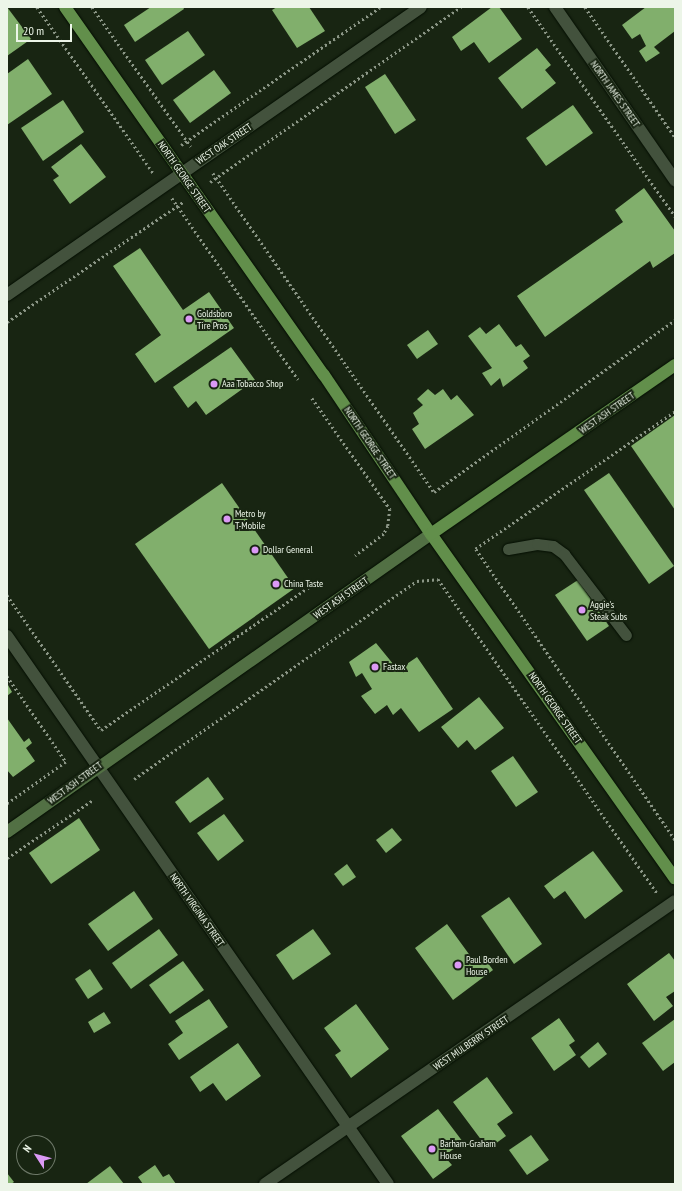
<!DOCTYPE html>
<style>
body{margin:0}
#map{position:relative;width:682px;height:1191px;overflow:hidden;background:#182512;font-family:"PT Sans Narrow",sans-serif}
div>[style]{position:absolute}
.building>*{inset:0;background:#81af6c}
.path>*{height:2.5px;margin-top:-1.25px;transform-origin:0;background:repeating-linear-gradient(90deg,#8b9686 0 2px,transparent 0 5px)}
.roads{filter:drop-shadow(0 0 1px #040e01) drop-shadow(0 0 1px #040e01)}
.service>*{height:11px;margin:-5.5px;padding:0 5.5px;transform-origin:5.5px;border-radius:5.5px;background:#43523d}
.minor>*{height:12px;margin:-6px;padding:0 6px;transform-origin:6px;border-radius:6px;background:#43523d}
.secondary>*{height:12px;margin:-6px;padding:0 6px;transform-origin:6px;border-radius:6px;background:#527044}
.primary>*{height:12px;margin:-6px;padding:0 6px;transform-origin:6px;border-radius:6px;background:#628f4b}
.dots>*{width:11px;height:11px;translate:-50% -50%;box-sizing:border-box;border:2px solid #182512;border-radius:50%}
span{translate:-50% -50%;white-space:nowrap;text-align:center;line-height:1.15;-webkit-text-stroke:4px #182512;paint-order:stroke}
.street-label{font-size:10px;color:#ecf5e8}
.poi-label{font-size:10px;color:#ecf5e8}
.left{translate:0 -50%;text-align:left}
.frame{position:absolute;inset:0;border:8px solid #ecf5e8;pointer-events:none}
.north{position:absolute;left:16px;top:1135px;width:40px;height:40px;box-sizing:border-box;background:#182512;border:1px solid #6d7868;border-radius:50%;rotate:306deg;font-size:11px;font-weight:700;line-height:16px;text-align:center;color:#ecf5e8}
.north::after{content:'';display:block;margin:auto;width:14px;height:18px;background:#db99f5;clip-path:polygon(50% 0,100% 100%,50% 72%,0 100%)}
.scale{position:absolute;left:16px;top:24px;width:56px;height:18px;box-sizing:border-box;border:2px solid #ecf5e8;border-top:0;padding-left:5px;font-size:12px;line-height:14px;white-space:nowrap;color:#ecf5e8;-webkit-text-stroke:3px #182512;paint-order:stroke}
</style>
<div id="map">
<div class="building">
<div style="clip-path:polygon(7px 7px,31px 39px,7px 56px)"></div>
<div style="clip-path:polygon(151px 7px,183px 7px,184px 9px,135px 42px,124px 25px)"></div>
<div style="clip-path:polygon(277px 7px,309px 7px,325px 31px,297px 48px,272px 10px)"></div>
<div style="clip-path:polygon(492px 7px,499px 7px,522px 39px,489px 63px,474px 42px,461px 51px,452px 37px)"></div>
<div style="clip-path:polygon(646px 7px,675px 7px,675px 31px,654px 47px,660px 53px,646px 62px,639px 51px,646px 46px,640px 34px,632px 39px,622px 25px)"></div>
<div style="clip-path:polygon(188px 31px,205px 55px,162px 85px,145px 60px)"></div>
<div style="clip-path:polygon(537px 48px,551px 65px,545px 70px,556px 83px,522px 109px,498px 78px)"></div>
<div style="clip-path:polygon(28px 59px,52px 94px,7px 125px,7px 74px)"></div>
<div style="clip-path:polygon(214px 70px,231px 93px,190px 123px,173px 100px)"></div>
<div style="clip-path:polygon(385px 74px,416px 120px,395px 134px,365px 87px)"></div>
<div style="clip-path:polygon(63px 100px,84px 132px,43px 161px,21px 128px)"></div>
<div style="clip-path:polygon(573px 105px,593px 133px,546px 166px,526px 138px)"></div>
<div style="clip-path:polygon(81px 144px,106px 177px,70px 204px,53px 180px,59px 176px,51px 167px)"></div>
<div style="clip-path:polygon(644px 188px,675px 231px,675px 253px,653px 268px,650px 261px,545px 337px,517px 296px,623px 222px,615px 210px)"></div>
<div style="clip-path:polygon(140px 248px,183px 310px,209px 292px,234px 328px,155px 383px,135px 354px,161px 335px,113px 266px)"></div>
<div style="clip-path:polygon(499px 324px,516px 347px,521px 344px,530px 356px,523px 361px,528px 368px,503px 387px,500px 378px,491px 386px,482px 373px,492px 368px,468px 336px,480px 327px,486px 334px)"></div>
<div style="clip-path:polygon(428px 330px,438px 344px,417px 359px,407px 345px)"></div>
<div style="clip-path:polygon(231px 347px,255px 380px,206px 415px,196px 401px,188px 408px,173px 387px)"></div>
<div style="clip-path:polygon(428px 389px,435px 395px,443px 389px,451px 400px,457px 395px,474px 415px,425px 449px,412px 429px,419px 424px,413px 413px,423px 405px,417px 399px)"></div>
<div style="clip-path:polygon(675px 415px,675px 510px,631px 446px)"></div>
<div style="clip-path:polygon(609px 473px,674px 566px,649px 584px,584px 490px)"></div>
<div style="clip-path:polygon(222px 483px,295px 588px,209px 649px,135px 544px)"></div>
<div style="clip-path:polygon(578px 580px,609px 626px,587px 641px,555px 595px)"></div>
<div style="clip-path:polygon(376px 643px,398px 670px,417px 657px,453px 709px,419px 732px,401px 708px,393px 715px,387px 705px,375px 714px,361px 696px,372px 689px,362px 673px,356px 677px,349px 662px)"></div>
<div style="clip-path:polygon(8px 685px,12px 692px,7px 696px,7px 686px)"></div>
<div style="clip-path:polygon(479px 697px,504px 728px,475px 750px,467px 740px,458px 748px,441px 727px)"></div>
<div style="clip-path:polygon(7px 718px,24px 742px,29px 738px,32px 743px,26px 748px,35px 761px,13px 777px,7px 770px)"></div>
<div style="clip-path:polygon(513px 756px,538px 792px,516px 807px,491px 771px)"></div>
<div style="clip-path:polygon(208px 777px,224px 799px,190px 823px,175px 802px)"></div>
<div style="clip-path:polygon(224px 814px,244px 841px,218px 861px,197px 833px)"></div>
<div style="clip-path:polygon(79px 818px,100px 850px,51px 884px,29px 853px)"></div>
<div style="clip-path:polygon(392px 828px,402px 840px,386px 853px,376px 840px)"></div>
<div style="clip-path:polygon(593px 851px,623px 891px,585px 919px,565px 891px,554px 899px,544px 886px)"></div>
<div style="clip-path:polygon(347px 864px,356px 877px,343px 886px,334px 874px)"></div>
<div style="clip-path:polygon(134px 891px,153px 919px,108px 951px,88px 924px)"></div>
<div style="clip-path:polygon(509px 897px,542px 944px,514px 964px,481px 916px)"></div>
<div style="clip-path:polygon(447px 924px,474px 961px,482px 955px,493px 970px,453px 1000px,415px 948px)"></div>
<div style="clip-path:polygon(159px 929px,178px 955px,131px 989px,112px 963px)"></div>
<div style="clip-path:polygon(313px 929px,331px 954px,293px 980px,276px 955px)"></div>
<div style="clip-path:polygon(669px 953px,675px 961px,675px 991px,666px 997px,673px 1006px,654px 1021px,627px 984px)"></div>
<div style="clip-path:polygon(183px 961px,204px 990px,170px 1014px,149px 985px)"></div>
<div style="clip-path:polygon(90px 969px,103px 989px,88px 999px,75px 979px)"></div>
<div style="clip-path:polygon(209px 999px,228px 1027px,179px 1060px,168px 1044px,183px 1033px,175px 1021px)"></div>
<div style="clip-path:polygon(356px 1004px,389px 1049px,351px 1078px,335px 1055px,341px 1051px,324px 1028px)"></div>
<div style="clip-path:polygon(104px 1012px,111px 1023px,94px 1033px,88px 1022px)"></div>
<div style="clip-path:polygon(559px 1018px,575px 1041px,569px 1045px,576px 1055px,554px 1071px,531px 1038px)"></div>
<div style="clip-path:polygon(675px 1019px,675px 1062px,663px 1071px,642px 1043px)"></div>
<div style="clip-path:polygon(598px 1042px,607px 1054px,589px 1068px,580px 1057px)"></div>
<div style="clip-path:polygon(238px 1043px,261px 1076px,226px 1101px,213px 1083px,200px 1092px,190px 1077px)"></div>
<div style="clip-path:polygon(487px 1077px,513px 1113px,497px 1124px,506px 1136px,488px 1149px,453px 1102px)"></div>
<div style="clip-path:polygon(438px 1109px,463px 1142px,444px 1156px,452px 1165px,433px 1179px,401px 1136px)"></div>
<div style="clip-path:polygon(531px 1135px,549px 1160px,527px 1175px,509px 1150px)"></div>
<div style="clip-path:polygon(155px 1165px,163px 1177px,169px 1174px,176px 1184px,143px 1184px,138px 1177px)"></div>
<div style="clip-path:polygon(110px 1166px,124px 1184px,86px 1184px)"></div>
<div style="clip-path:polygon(7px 1173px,14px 1182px,11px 1184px,7px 1184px)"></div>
</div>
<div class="path">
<div style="left:37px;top:7px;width:204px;rotate:55deg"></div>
<div style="left:92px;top:7px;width:171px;rotate:54.7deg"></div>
<div style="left:528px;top:7px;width:256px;rotate:54.9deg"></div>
<div style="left:585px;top:7px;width:158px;rotate:55.3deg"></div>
<div style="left:181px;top:145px;width:242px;rotate:-34.7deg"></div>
<div style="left:213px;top:173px;width:388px;rotate:55.3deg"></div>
<div style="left:434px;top:492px;width:296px;rotate:-35.5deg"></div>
<div style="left:210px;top:182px;width:306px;rotate:-34.9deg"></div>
<div style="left:172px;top:198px;width:221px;rotate:55.2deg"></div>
<div style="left:7px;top:322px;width:213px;rotate:-34.3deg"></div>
<div style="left:312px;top:398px;width:136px;rotate:54.9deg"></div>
<div style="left:390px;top:509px;width:17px;rotate:97deg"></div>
<div style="left:388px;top:526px;width:9px;rotate:117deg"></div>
<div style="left:384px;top:534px;width:36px;rotate:143deg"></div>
<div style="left:675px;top:412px;width:242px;rotate:145.5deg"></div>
<div style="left:476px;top:549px;width:353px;rotate:55.6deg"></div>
<div style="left:7px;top:595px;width:165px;rotate:55.2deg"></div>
<div style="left:101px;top:730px;width:260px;rotate:-34.5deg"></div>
<div style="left:7px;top:676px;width:104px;rotate:55.5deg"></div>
<div style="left:66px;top:762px;width:72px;rotate:144.6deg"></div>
<div style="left:134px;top:779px;width:345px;rotate:-35deg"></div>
<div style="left:417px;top:581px;width:21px;rotate:-5deg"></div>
<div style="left:438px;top:579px;width:384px;rotate:55.1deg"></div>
<div style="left:7px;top:858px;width:104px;rotate:-34deg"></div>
</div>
<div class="roads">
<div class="service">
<div style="left:508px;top:549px;width:29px;rotate:-10deg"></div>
<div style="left:537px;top:544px;width:16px;rotate:7deg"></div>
<div style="left:553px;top:546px;width:14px;rotate:36deg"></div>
<div style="left:564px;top:554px;width:102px;rotate:52.6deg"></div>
</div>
<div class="minor">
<div style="left:555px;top:7px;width:211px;rotate:55.3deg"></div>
<div style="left:7px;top:295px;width:504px;rotate:-34.82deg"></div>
<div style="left:7px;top:636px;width:667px;rotate:55.19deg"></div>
<div style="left:265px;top:1184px;width:498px;rotate:-34.6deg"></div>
</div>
<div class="secondary">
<div style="left:7px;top:832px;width:518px;rotate:-35.1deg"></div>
</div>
<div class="primary">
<div style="left:65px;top:7px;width:450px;rotate:54.9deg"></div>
<div style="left:324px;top:375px;width:192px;rotate:56.1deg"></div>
<div style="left:431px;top:534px;width:422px;rotate:54.7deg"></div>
<div style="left:431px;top:534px;width:297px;rotate:-34.7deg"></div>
</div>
</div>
<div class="dots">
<div style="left:189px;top:319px;background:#db99f5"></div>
<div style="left:214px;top:384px;background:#db99f5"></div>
<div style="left:227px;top:519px;background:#db99f5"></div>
<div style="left:255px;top:550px;background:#db99f5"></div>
<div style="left:276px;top:584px;background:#db99f5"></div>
<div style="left:582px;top:610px;background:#db99f5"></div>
<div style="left:375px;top:667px;background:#db99f5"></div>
<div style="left:458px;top:965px;background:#db99f5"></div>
<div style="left:432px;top:1149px;background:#db99f5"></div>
</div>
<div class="street-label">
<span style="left:615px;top:94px;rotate:55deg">NORTH JAMES STREET</span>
<span style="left:224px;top:144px;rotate:-34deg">WEST OAK STREET</span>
<span style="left:184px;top:177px;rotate:55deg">NORTH GEORGE STREET</span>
<span style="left:607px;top:413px;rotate:-35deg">WEST ASH STREET</span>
<span style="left:370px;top:443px;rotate:56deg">NORTH GEORGE STREET</span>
<span style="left:341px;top:598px;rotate:-35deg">WEST ASH STREET</span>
<span style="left:555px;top:708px;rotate:55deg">NORTH GEORGE STREET</span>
<span style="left:75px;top:783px;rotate:-36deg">WEST ASH STREET</span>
<span style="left:197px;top:910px;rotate:55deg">NORTH VIRGINIA STREET</span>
<span style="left:471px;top:1043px;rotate:-34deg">WEST MULBERRY STREET</span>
</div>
<div class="poi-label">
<span class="left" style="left:197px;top:319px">Goldsboro<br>Tire Pros</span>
<span class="left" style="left:222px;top:384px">Aaa Tobacco Shop</span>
<span class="left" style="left:235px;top:519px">Metro by<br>T-Mobile</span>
<span class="left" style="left:263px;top:550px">Dollar General</span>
<span class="left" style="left:284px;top:584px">China Taste</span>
<span class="left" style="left:590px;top:610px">Aggie's<br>Steak Subs</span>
<span class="left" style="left:383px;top:667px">Fastax</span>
<span class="left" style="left:466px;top:965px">Paul Borden<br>House</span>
<span class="left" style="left:440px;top:1149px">Barham-Graham<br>House</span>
</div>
<div class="frame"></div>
<div class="north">N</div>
<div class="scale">20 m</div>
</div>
